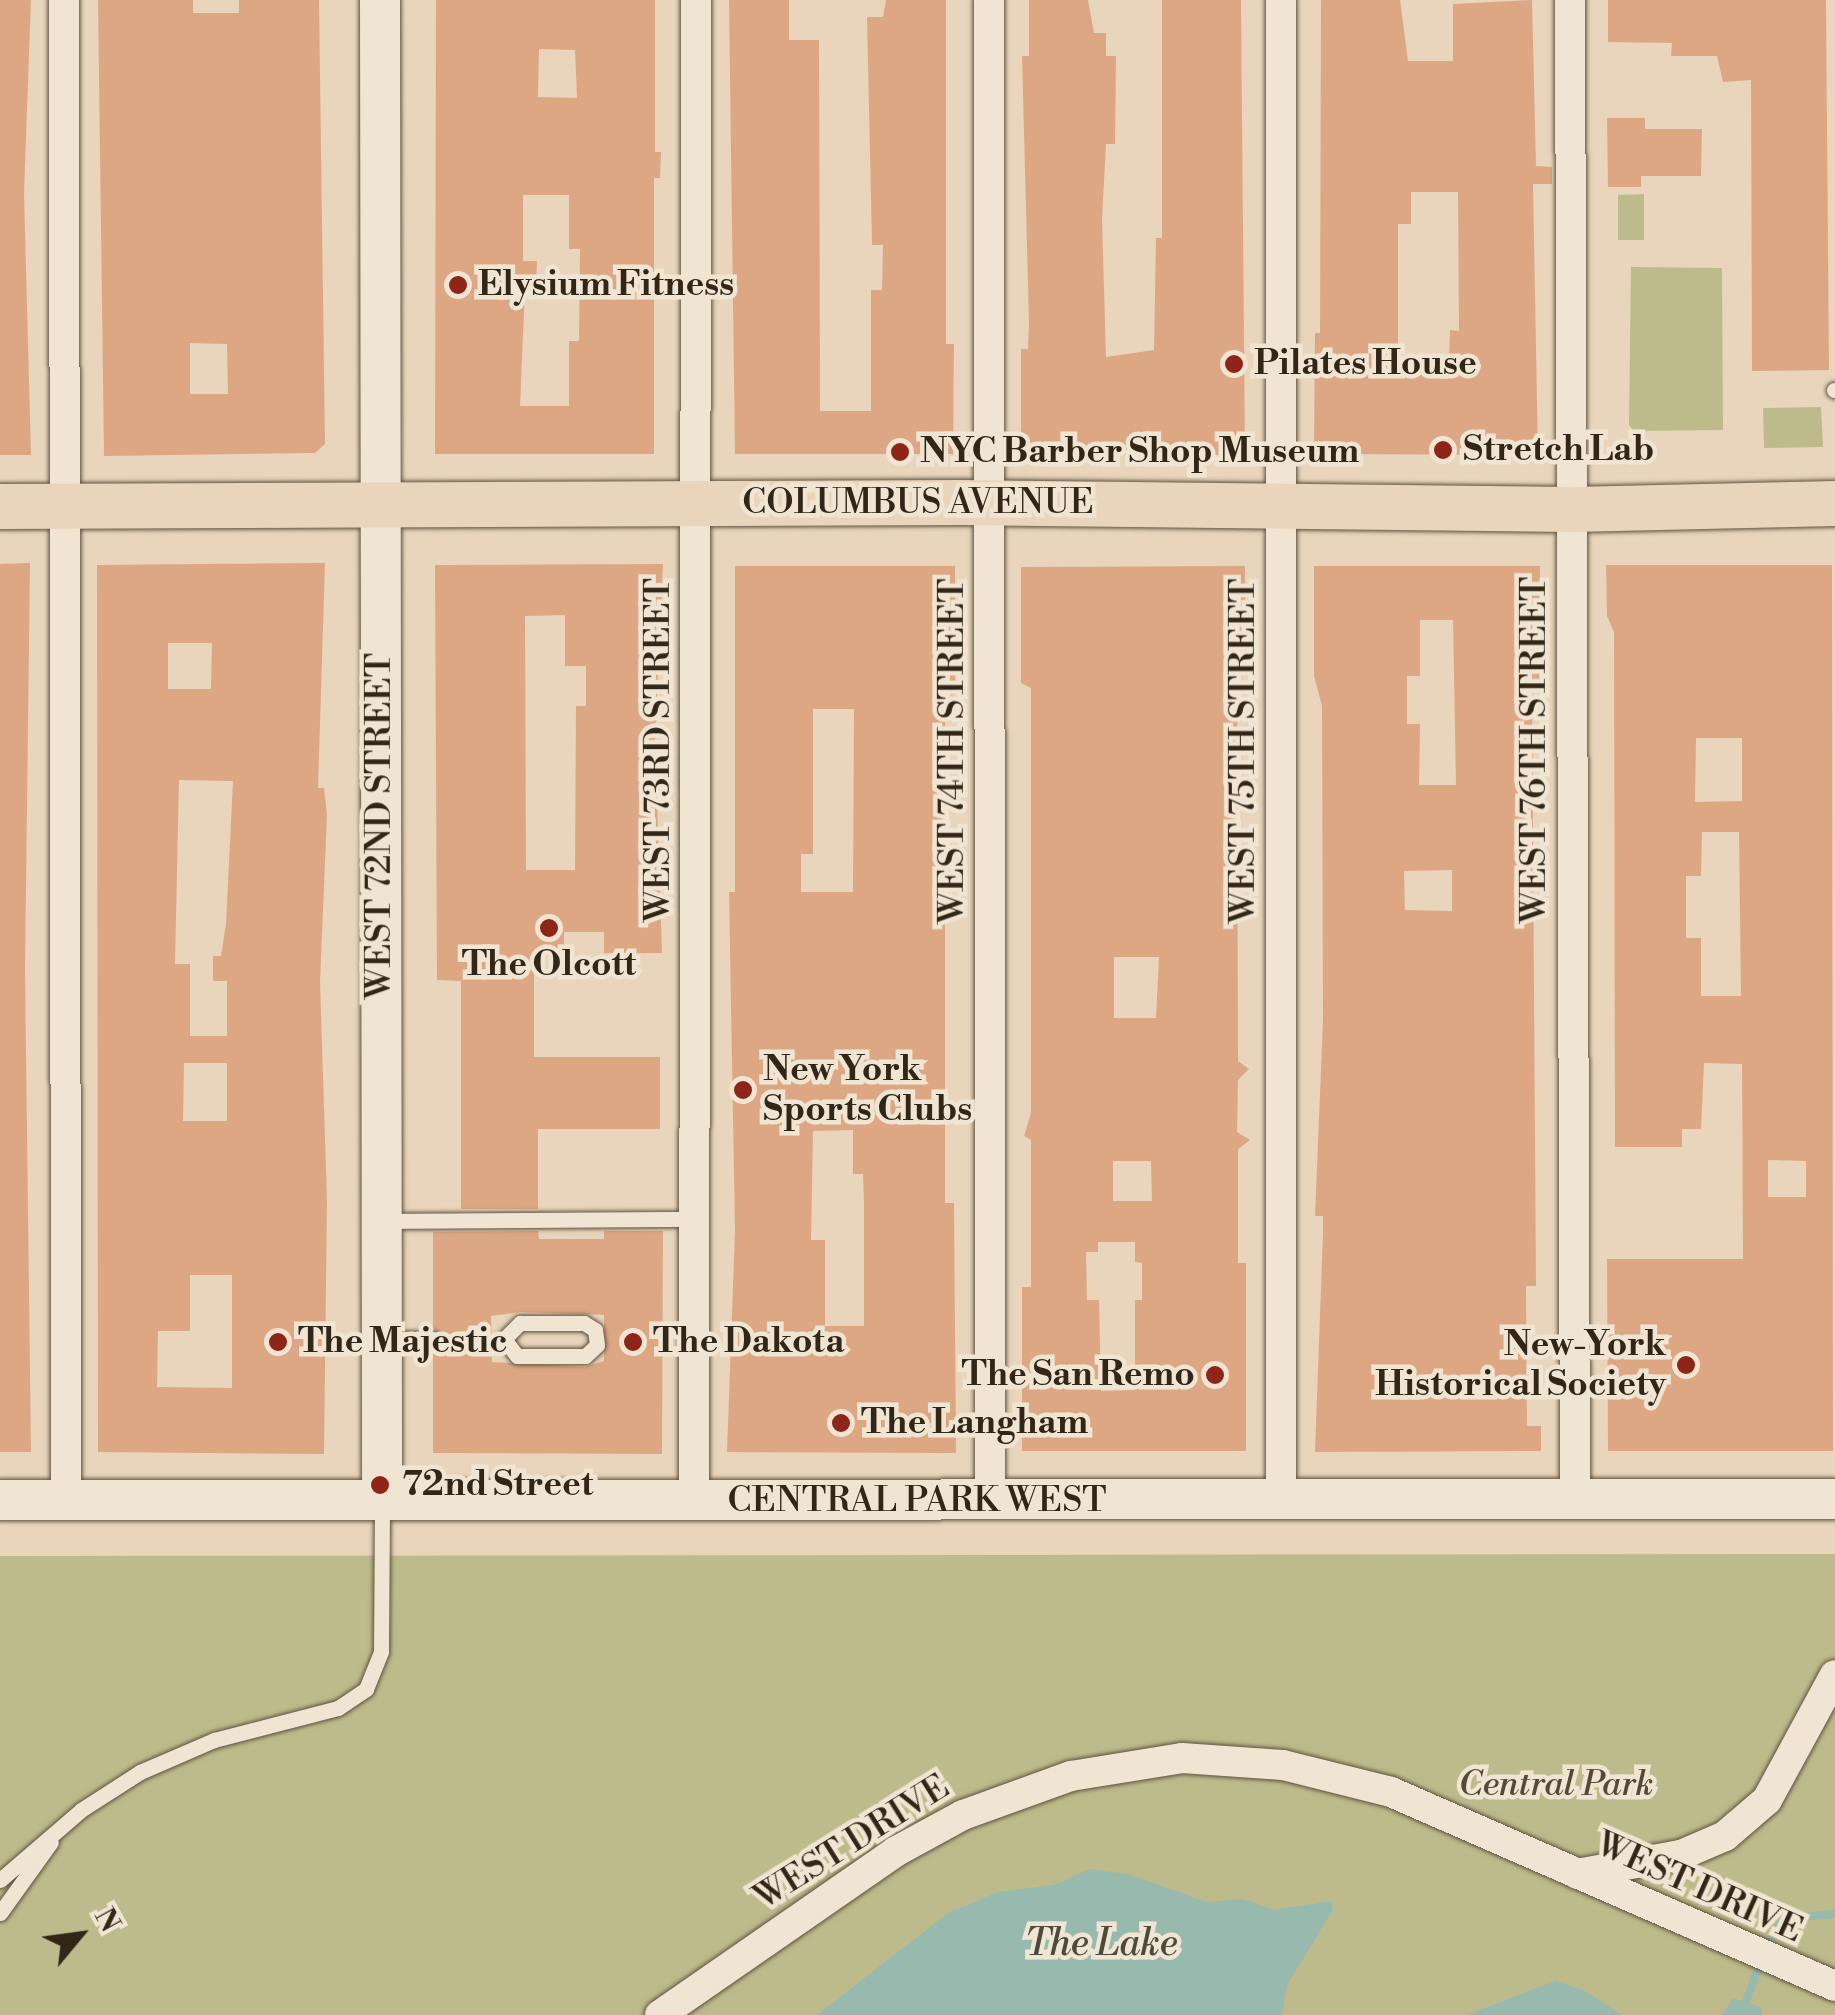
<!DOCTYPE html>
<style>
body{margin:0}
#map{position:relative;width:1835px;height:2015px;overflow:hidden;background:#e8d5bb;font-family:"Libre Bodoni",serif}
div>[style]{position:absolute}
.green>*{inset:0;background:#bdbb8b}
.water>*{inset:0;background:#97b9ae}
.stream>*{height:8px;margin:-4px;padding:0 4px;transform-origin:4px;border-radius:4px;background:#97b9ae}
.building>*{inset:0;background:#dda784}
.roads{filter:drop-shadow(0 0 2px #605240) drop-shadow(0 0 2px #605240)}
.lane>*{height:15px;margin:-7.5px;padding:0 7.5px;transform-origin:7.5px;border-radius:7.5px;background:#f0e4d3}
.street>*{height:30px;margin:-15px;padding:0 15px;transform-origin:15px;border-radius:15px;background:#f0e4d3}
.secondary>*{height:40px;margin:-20px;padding:0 20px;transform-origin:20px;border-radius:20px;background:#f0e4d3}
.primary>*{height:45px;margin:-22.5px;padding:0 22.5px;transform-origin:22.5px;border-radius:22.5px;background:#e8d5bb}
.dots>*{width:28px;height:28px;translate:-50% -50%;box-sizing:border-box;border:5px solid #f0e4d3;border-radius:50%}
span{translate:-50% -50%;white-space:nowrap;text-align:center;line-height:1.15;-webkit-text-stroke:9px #f0e4d3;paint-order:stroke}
.poi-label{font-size:35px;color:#322617;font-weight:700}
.left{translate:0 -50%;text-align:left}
.right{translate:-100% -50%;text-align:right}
.street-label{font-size:35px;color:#322617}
.park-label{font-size:35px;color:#554b34;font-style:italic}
.water-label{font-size:38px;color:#4b4b3d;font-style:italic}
.north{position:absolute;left:30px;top:1885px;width:100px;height:100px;-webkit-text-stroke:8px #f0e4d3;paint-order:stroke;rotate:61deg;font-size:28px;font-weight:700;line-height:40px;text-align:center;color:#322617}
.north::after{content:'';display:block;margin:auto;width:35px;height:45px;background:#322617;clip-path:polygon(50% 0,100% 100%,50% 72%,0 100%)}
</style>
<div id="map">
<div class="green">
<div style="clip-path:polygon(1644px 194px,1644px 240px,1618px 240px,1618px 195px)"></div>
<div style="clip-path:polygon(1631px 267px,1722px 268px,1723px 430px,1634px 431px,1629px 425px)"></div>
<div style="clip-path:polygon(1821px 407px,1823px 447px,1764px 448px,1763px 408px)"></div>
<div style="clip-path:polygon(1835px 1554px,1835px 2015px,0 2015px,0 1556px)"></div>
</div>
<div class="water">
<div style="clip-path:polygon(1089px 1869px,1128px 1874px,1207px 1902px,1244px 1899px,1273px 1910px,1332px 1901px,1333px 1910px,1287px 1985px,1282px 2015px,817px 2015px,948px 1913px,998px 1892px,1054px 1885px)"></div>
<div style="clip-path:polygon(1555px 1981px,1583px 1990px,1622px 2015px,1467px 2015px)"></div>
<div style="clip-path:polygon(1733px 1998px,1762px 2008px,1762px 2015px,1722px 2015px)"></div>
</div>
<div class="stream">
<div style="left:1765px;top:1950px;width:36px;rotate:-60deg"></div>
<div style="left:1783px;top:1919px;width:52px;rotate:-5.5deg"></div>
<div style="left:1746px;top:2002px;width:41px;rotate:-70.3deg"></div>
</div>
<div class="building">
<div style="clip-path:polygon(0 0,31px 0,24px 193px,31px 455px,0 455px)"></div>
<div style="clip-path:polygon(evenodd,98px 0,193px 0,193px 13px,239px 13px,239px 0,319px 0,325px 444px,315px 453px,104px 456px,98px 0,190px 343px,227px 344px,228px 394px,190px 394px,190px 343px)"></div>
<div style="clip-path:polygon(evenodd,436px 0,655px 0,655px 152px,661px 152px,660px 178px,654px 178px,654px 454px,435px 454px,436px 0,539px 49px,575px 50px,577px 98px,538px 97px,539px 49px,436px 0,523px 195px,569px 195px,569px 249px,580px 249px,579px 341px,569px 341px,569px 406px,520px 406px,525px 288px,536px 288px,537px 261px,523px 261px,523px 195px)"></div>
<div style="clip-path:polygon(729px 0,789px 0,789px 40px,819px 40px,820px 411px,871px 411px,871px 290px,882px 290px,883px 245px,872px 245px,867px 17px,883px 17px,886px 0,946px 0,946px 344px,954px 344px,953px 454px,735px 454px)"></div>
<div style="clip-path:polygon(1029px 0,1088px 0,1094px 33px,1106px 33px,1106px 56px,1116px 56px,1115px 144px,1106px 144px,1102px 219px,1106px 357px,1154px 350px,1156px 238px,1162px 238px,1162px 0,1241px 0,1245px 455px,1021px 454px,1021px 349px,1028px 349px,1029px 322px,1022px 56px,1029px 56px)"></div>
<div style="clip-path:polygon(evenodd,1321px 0,1400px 0,1408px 61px,1453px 61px,1453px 4px,1532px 0,1536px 166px,1552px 167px,1552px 184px,1533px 184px,1538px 455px,1342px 454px,1342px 464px,1307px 464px,1307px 444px,1314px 444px,1315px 333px,1320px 333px,1321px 0,1411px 192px,1458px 192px,1459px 331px,1450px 330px,1449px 363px,1398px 363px,1398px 224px,1411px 224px,1411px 192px)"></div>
<div style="clip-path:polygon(1608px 0,1826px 0,1829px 370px,1752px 371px,1751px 80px,1723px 82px,1717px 56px,1671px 56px,1672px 43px,1608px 42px)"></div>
<div style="clip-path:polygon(1607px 118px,1645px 118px,1645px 129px,1702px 129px,1701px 176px,1641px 176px,1641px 187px,1608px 187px)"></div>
<div style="clip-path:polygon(30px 563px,25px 970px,31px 1452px,0 1452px,0 564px)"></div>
<div style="clip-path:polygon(evenodd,325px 563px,318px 788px,324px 788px,327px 815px,320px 982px,327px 1200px,324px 1454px,98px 1452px,97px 565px,325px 563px,168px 643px,212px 643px,211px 689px,168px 689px,168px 643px,325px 563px,179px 780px,233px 781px,226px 924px,221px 956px,213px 956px,213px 981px,227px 981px,227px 1036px,190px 1036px,190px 964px,175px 964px,179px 780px,325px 563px,184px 1063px,227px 1063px,227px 1121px,183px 1121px,184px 1063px,325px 563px,190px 1275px,232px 1275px,232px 1388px,157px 1387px,158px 1331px,190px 1331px,190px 1275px)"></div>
<div style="clip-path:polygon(evenodd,663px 564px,655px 737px,662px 953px,604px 953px,604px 932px,564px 932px,564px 953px,534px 953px,534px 1057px,660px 1057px,660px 1129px,538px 1129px,538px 1209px,461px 1209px,461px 981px,437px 980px,435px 565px,663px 564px,565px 615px,565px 666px,586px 666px,586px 706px,576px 706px,575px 870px,526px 870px,525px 616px,565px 615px)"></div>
<div style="clip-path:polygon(evenodd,1606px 565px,1832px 565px,1833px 1451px,1608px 1451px,1607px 1259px,1743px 1259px,1742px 1064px,1704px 1063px,1701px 1129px,1682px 1129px,1682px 1147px,1615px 1147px,1614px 632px,1607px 616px,1606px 565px,1696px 738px,1742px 738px,1742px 801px,1695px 802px,1696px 738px,1606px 565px,1702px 832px,1739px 832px,1741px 996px,1701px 996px,1701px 938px,1686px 938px,1686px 876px,1701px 876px,1702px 832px,1606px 565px,1768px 1160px,1806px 1161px,1806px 1197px,1768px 1197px,1768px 1160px)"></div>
<div style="clip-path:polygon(evenodd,735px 566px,955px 566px,955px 695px,945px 696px,945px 1203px,954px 1203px,956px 1453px,727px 1452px,735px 1231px,729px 892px,735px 892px,735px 566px,813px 709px,854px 709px,853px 892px,801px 892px,801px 854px,813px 854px,813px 709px,735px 566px,853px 1130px,853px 1174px,863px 1174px,864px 1203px,864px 1326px,825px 1326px,825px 1240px,811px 1240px,813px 1131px,853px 1130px)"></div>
<div style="clip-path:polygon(evenodd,1245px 566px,1245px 671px,1237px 671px,1238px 1061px,1249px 1069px,1238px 1080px,1237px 1132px,1250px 1140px,1238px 1149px,1238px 1263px,1246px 1263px,1246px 1451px,1022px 1451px,1022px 1287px,1031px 1287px,1031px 1140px,1024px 1136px,1031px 1113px,1031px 688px,1021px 683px,1021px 567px,1245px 566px,1114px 957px,1159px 957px,1156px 1018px,1114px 1018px,1114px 957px,1245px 566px,1113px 1161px,1151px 1161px,1152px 1201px,1113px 1201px,1113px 1161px,1245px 566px,1098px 1242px,1135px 1242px,1135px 1262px,1142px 1263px,1142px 1300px,1135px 1300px,1135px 1390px,1101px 1391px,1099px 1300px,1087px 1300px,1086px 1252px,1098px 1252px,1098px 1242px)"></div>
<div style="clip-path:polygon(evenodd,1314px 566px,1540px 566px,1540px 683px,1532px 688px,1536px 1286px,1526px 1286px,1527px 1426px,1541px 1426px,1541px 1451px,1315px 1452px,1323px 1233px,1323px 1216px,1315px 1216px,1323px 1020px,1322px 706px,1314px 676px,1314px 566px,1420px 620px,1453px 620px,1456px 785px,1419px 785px,1420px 724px,1407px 724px,1407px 676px,1420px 676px,1420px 620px,1314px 566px,1452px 870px,1452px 911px,1405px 910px,1404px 871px,1452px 870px)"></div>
<div style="clip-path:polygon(evenodd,538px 1231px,539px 1239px,604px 1239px,604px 1231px,663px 1231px,662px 1454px,433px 1453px,433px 1350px,444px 1340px,433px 1328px,433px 1232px,538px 1231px,520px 1312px,604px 1315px,604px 1361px,585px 1367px,492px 1362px,491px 1316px,520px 1312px)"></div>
</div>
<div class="roads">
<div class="lane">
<div style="left:1834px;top:390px;width:1px"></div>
<div style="left:384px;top:1221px;width:312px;rotate:-0.4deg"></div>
<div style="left:520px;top:1323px;width:64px"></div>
<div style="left:584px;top:1323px;width:13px;rotate:32deg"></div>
<div style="left:595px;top:1330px;width:15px;rotate:82deg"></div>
<div style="left:597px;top:1345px;width:16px;rotate:137deg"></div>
<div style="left:585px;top:1356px;width:68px;rotate:180deg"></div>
<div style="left:517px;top:1356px;width:21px;rotate:-127deg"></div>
<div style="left:504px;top:1339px;width:23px;rotate:-45deg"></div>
<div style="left:384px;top:1339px;width:49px"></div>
<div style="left:0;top:1880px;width:107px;rotate:-40.8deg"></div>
<div style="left:81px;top:1810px;width:70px;rotate:-32.8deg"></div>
<div style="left:140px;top:1772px;width:81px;rotate:-23.4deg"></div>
<div style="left:214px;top:1740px;width:128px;rotate:-14.5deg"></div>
<div style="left:338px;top:1708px;width:34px;rotate:-34deg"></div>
<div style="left:366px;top:1689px;width:40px;rotate:-68deg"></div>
<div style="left:381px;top:1652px;width:150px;rotate:-89.6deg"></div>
<div style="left:0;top:1913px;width:87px;rotate:-54.3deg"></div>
</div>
<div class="street">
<div style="left:64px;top:0;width:1501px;rotate:89.92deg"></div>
<div style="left:989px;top:0;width:1502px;rotate:89.96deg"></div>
<div style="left:1281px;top:0;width:1501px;rotate:90deg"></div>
<div style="left:1570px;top:0;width:1500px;rotate:89.81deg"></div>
<div style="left:694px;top:1501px;width:1501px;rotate:-89.92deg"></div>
<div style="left:1577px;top:1874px;width:106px;rotate:-10.4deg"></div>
<div style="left:1681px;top:1855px;width:48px;rotate:-23.4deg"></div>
<div style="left:1725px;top:1836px;width:55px;rotate:-40.6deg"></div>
<div style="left:1767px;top:1800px;width:142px;rotate:-61.5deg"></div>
<div style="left:660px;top:2015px;width:286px;rotate:-34.7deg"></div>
<div style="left:895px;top:1852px;width:77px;rotate:-28.6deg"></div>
<div style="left:963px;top:1815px;width:115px;rotate:-19.9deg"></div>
<div style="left:1071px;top:1776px;width:112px;rotate:-9.2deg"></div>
<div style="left:1182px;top:1758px;width:101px;rotate:4deg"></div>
<div style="left:1283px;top:1765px;width:111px;rotate:14deg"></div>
<div style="left:1391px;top:1792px;width:485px;rotate:23.6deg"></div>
</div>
<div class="secondary">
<div style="left:380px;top:0;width:1501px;rotate:89.92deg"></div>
<div style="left:0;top:1500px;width:1835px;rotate:-0.03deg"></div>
</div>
<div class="primary">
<div style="left:0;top:506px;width:962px;rotate:-0.24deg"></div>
<div style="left:962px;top:502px;width:609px;rotate:0.66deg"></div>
<div style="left:1571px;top:509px;width:264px;rotate:-1.3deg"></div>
</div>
</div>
<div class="dots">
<div style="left:458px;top:285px;background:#8f2418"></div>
<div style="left:1234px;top:364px;background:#8f2418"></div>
<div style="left:1443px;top:450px;background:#8f2418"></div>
<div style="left:900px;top:452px;background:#8f2418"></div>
<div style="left:549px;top:928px;background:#8f2418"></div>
<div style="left:743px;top:1090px;background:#8f2418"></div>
<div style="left:278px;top:1342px;background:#8f2418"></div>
<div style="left:633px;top:1342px;background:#8f2418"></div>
<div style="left:1686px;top:1365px;background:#8f2418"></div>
<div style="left:1215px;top:1375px;background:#8f2418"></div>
<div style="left:841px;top:1423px;background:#8f2418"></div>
<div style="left:380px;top:1485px;background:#8f2418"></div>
</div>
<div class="poi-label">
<span class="left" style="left:478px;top:285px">Elysium Fitness</span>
<span class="left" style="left:1254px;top:364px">Pilates House</span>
<span class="left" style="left:1463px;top:450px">Stretch Lab</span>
<span class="left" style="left:920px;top:452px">NYC Barber Shop Museum</span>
<span style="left:549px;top:965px">The Olcott</span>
<span class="left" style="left:763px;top:1090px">New York<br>Sports Clubs</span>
<span class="left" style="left:298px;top:1342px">The Majestic</span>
<span class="left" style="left:653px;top:1342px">The Dakota</span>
<span class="right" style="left:1666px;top:1365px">New-York<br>Historical Society</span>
<span class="right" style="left:1195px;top:1375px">The San Remo</span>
<span class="left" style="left:861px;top:1423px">The Langham</span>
<span class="left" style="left:402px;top:1485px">72nd Street</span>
</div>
<div class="street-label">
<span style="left:918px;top:503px">COLUMBUS AVENUE</span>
<span style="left:659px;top:750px;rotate:-90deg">WEST 73RD STREET</span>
<span style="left:1535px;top:750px;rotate:-90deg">WEST 76TH STREET</span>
<span style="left:953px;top:751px;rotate:-90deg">WEST 74TH STREET</span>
<span style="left:1244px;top:751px;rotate:-90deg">WEST 75TH STREET</span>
<span style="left:380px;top:826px;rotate:-90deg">WEST 72ND STREET</span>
<span style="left:917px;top:1501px">CENTRAL PARK WEST</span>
<span style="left:852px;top:1843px;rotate:-32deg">WEST DRIVE</span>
<span style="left:1699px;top:1888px;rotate:24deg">WEST DRIVE</span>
</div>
<div class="park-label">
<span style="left:1556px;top:1785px">Central Park</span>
</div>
<div class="water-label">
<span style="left:1101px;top:1944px">The Lake</span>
</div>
<div class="north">N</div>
</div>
